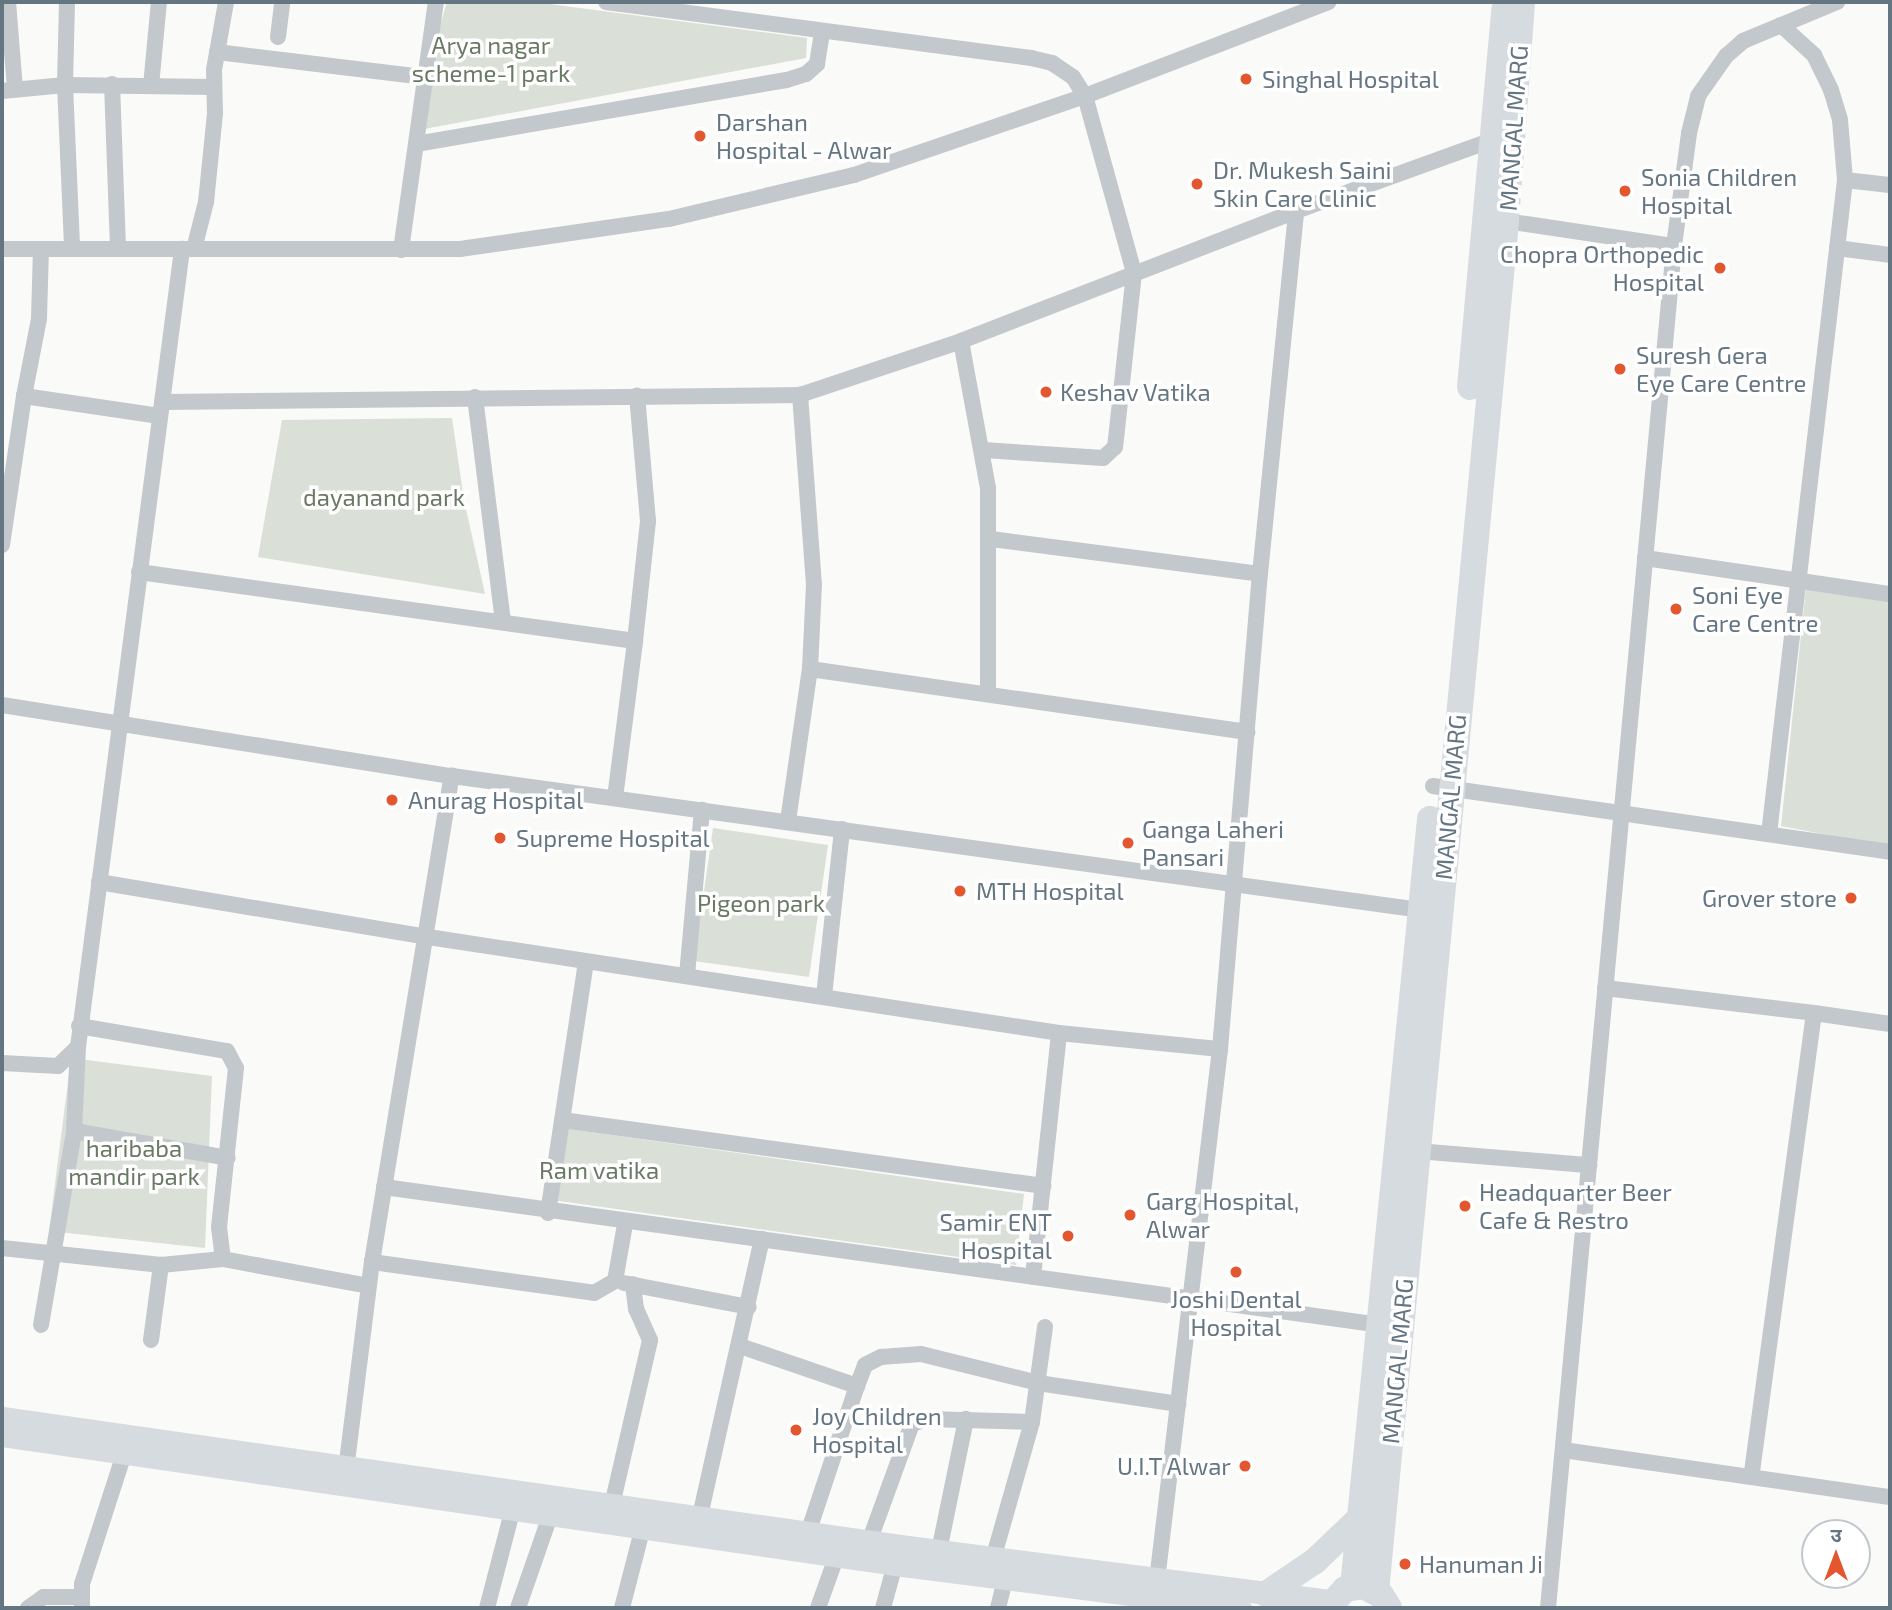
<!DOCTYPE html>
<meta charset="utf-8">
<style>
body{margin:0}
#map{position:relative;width:1892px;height:1610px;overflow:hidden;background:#fafaf8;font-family:"Exo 2","Noto Sans Devanagari",sans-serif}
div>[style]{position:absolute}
.green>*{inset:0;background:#dadfd7}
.street>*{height:16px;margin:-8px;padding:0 8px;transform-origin:8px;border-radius:8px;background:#c3c8cc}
.secondary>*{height:23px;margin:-11.5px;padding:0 11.5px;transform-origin:11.5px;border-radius:11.5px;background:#d6dbdf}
.primary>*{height:26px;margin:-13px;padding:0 13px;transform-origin:13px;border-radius:13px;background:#d6dbdf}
.dots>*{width:19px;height:19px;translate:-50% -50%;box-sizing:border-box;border:4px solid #fff;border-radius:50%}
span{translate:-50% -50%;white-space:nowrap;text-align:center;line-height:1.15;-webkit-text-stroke:7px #fff;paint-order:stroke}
.park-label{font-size:24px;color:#687a64}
.poi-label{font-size:24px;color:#657683}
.left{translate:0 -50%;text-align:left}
.right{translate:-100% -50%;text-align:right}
.street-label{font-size:24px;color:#657683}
.frame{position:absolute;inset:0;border:4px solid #657683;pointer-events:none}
.north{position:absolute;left:1801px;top:1519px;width:70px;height:70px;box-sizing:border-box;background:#fff;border:2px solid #c1c8cd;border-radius:50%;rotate:0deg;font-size:19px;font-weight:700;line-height:28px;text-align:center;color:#657683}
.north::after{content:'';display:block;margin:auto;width:24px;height:32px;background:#e4572e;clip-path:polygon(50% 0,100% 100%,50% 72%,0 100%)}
</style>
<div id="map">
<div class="green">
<div style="clip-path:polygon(447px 2px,534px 2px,807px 38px,806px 58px,424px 129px,425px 77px)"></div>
<div style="clip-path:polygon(452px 418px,464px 500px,485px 594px,258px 557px,282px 420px)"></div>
<div style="clip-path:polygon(1806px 588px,1890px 602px,1890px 847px,1781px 826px)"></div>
<div style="clip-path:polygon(713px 828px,828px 845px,809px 977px,694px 961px)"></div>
<div style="clip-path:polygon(71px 1058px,212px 1076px,205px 1248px,49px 1231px)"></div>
<div style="clip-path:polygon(563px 1128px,1024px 1194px,1016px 1265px,552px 1200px)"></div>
</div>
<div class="street">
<div style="left:8px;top:2px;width:87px;rotate:85.4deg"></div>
<div style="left:67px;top:2px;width:83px;rotate:91.4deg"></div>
<div style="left:65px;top:85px;width:163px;rotate:87.5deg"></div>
<div style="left:606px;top:2px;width:429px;rotate:7.5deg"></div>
<div style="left:1031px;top:58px;width:22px;rotate:13deg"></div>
<div style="left:1052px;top:63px;width:25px;rotate:34deg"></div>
<div style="left:1073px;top:77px;width:22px;rotate:58deg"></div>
<div style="left:1085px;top:96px;width:184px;rotate:74.5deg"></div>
<div style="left:1134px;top:273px;width:175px;rotate:96.2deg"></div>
<div style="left:1115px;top:447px;width:16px;rotate:137deg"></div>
<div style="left:1103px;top:458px;width:120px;rotate:-176.2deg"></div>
<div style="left:1781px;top:25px;width:45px;rotate:42.3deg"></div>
<div style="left:1814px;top:55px;width:39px;rotate:64deg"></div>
<div style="left:1831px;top:90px;width:31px;rotate:73deg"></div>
<div style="left:1840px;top:120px;width:60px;rotate:85.2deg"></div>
<div style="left:1845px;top:180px;width:45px;rotate:6.3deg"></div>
<div style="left:278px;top:37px;width:35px;rotate:-83deg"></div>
<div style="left:217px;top:52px;width:209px;rotate:6.9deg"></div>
<div style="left:112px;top:84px;width:165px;rotate:87.9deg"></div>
<div style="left:151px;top:86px;width:84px;rotate:-84.6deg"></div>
<div style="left:2px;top:91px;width:63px;rotate:-5.4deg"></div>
<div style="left:65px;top:85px;width:149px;rotate:0.8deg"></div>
<div style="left:416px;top:144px;width:376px;rotate:-9.8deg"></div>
<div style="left:787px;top:80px;width:20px;rotate:-18deg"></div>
<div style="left:806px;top:74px;width:15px;rotate:-42deg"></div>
<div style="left:817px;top:64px;width:33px;rotate:-81deg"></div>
<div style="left:1506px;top:221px;width:170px;rotate:8.5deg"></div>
<div style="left:1837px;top:248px;width:53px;rotate:7.5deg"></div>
<div style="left:2px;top:249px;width:458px"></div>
<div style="left:460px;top:249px;width:211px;rotate:-8.2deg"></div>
<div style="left:669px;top:219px;width:190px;rotate:-13.4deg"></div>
<div style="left:854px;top:175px;width:244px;rotate:-18.9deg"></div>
<div style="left:1085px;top:96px;width:261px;rotate:-21.1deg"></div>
<div style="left:194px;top:249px;width:49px;rotate:-75.7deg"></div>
<div style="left:206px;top:202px;width:89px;rotate:-84.2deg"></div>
<div style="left:215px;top:113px;width:43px;rotate:-91.3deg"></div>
<div style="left:214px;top:70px;width:69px;rotate:-80deg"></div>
<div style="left:401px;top:250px;width:250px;rotate:-82deg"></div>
<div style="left:961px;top:341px;width:149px;rotate:79.6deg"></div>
<div style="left:988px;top:488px;width:204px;rotate:90deg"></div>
<div style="left:24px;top:396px;width:78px;rotate:-79deg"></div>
<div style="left:39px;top:319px;width:70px;rotate:-88.4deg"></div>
<div style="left:475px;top:397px;width:227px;rotate:82.9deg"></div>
<div style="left:162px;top:402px;width:638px;rotate:-0.63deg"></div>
<div style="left:800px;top:395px;width:170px;rotate:-18.5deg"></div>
<div style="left:961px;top:341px;width:359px;rotate:-21.2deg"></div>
<div style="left:991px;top:539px;width:271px;rotate:7.4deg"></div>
<div style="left:2px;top:545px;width:151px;rotate:-81.6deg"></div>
<div style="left:24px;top:396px;width:137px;rotate:8.4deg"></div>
<div style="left:1645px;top:558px;width:248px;rotate:8.4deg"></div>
<div style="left:139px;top:572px;width:501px;rotate:7.92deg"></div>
<div style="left:635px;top:641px;width:121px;rotate:-83.8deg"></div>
<div style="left:648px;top:521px;width:126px;rotate:-95deg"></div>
<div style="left:810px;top:669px;width:442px;rotate:8.2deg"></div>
<div style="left:2px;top:705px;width:456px;rotate:9deg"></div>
<div style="left:1433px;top:786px;width:462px;rotate:8.2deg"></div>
<div style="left:615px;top:798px;width:158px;rotate:-82.7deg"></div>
<div style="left:788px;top:821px;width:154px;rotate:-81.8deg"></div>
<div style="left:810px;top:669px;width:84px;rotate:-87.3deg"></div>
<div style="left:814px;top:585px;width:191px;rotate:-94.2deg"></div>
<div style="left:1769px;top:834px;width:658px;rotate:-83.37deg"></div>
<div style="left:99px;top:882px;width:334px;rotate:9.5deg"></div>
<div style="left:428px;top:937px;width:638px;rotate:8.65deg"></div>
<div style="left:1059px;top:1033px;width:162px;rotate:5.7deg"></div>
<div style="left:1220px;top:1049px;width:477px;rotate:-85.2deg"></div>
<div style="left:1260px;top:574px;width:365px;rotate:-84.3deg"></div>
<div style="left:1296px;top:211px;width:208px;rotate:-19.9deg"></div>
<div style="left:687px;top:975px;width:166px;rotate:-84.8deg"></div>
<div style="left:1605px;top:988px;width:210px;rotate:6.8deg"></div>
<div style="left:1814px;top:1013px;width:468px;rotate:97.7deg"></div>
<div style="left:824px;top:996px;width:168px;rotate:-83.8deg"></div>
<div style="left:1814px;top:1013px;width:77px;rotate:8.2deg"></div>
<div style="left:79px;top:1026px;width:150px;rotate:9.6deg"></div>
<div style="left:227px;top:1051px;width:19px;rotate:62deg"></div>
<div style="left:236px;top:1068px;width:160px;rotate:96.1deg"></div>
<div style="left:219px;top:1227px;width:32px;rotate:83deg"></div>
<div style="left:223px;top:1259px;width:148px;rotate:10.5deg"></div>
<div style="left:2px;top:1063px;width:56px;rotate:3.1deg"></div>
<div style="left:58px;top:1066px;width:28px;rotate:-44deg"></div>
<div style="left:78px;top:1047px;width:805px;rotate:-82.57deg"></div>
<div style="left:562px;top:1120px;width:486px;rotate:7.8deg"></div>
<div style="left:74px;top:1131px;width:156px;rotate:9.9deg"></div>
<div style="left:1417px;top:1151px;width:173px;rotate:4.7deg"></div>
<div style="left:384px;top:1187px;width:1007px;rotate:7.88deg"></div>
<div style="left:548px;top:1213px;width:254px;rotate:-81.4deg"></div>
<div style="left:2px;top:1248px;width:160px;rotate:6.1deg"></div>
<div style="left:161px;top:1265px;width:62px;rotate:-5.5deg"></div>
<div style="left:372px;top:1262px;width:224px;rotate:7.9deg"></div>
<div style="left:594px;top:1293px;width:24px;rotate:-30deg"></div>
<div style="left:615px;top:1281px;width:58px;rotate:-80deg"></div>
<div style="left:1033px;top:1277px;width:245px;rotate:-83.9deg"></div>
<div style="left:624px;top:1283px;width:127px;rotate:10.9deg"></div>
<div style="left:41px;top:1325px;width:197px;rotate:-80.3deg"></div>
<div style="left:74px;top:1131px;width:84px;rotate:-87.3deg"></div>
<div style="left:151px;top:1340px;width:76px;rotate:-82.4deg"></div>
<div style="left:740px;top:1346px;width:124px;rotate:18.9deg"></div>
<div style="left:1563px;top:1450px;width:330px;rotate:8.2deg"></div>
<div style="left:345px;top:1478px;width:218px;rotate:-82.9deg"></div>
<div style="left:372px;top:1262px;width:493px;rotate:-80.7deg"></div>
<div style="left:452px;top:776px;width:977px;rotate:7.88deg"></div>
<div style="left:612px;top:1505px;width:169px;rotate:-77deg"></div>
<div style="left:650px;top:1340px;width:34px;rotate:-114deg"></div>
<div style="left:636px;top:1309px;width:25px;rotate:-97deg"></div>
<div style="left:700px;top:1516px;width:284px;rotate:-77.4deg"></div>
<div style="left:808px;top:1533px;width:155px;rotate:-71.6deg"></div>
<div style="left:857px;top:1386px;width:22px;rotate:-69deg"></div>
<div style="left:865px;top:1365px;width:18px;rotate:-27deg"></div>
<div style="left:881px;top:1357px;width:40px;rotate:-4.3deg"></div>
<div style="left:921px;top:1354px;width:121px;rotate:13.9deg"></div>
<div style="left:1038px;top:1383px;width:142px;rotate:8.5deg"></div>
<div style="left:869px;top:1542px;width:126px;rotate:-70deg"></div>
<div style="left:912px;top:1424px;width:15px;rotate:-20deg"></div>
<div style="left:926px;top:1419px;width:106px;rotate:1.6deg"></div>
<div style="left:939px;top:1551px;width:135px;rotate:-78.4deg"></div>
<div style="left:993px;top:1559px;width:142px;rotate:-74.1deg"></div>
<div style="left:1032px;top:1422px;width:96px;rotate:-82.2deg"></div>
<div style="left:1156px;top:1589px;width:544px;rotate:-83.24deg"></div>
<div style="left:28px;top:1608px;width:19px;rotate:-35deg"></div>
<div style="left:44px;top:1597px;width:35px"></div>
<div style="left:82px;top:1608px;width:24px;rotate:-90deg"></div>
<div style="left:82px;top:1584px;width:140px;rotate:-72.1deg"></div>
<div style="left:487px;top:1608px;width:103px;rotate:-75.4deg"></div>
<div style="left:518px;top:1608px;width:101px;rotate:-70.8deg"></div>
<div style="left:622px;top:1608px;width:84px;rotate:-75.5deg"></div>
<div style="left:818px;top:1608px;width:56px;rotate:-70.3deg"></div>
<div style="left:883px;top:1608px;width:46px;rotate:-74.7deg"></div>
<div style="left:998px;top:1608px;width:30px;rotate:-76deg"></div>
<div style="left:1548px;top:1608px;width:1368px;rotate:-84.71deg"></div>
<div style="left:1674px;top:246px;width:114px;rotate:-82.4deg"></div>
<div style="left:1689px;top:133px;width:38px;rotate:-76deg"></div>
<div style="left:1698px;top:96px;width:49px;rotate:-55deg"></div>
<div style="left:1726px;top:56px;width:23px;rotate:-41deg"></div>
<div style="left:1743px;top:41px;width:102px;rotate:-22.5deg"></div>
</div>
<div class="secondary">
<div style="left:2px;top:1418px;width:907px;rotate:8.11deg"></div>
<div style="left:900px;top:1546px;width:435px;rotate:7.3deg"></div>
<div style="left:2px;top:1435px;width:902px;rotate:8.22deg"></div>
<div style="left:895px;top:1564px;width:348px;rotate:7.3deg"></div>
</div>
<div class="primary">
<div style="left:1470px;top:387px;width:379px;rotate:-84.8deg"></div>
<div style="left:1353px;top:1587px;width:772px;rotate:-84.27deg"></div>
<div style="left:1376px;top:1592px;width:1377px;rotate:-84.58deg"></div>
<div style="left:1506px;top:221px;width:220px;rotate:-85.8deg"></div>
<div style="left:1266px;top:1594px;width:59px;rotate:-34deg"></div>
<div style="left:1315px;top:1561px;width:62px;rotate:-43.7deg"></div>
<div style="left:1328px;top:1608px;width:25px;rotate:-48deg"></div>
<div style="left:1345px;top:1589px;width:18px;rotate:-9deg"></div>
<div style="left:1363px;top:1586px;width:20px;rotate:27deg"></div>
<div style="left:1381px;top:1595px;width:15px;rotate:58deg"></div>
</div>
<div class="dots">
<div style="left:1246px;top:79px;background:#e4572e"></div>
<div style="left:700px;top:136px;background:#e4572e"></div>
<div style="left:1197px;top:184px;background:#e4572e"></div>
<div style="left:1625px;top:191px;background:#e4572e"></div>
<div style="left:1720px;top:268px;background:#e4572e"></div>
<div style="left:1620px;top:369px;background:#e4572e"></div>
<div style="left:1046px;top:392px;background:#e4572e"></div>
<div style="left:1676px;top:609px;background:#e4572e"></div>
<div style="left:392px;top:800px;background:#e4572e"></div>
<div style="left:500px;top:838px;background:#e4572e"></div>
<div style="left:1128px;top:843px;background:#e4572e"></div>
<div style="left:960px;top:891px;background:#e4572e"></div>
<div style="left:1851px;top:898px;background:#e4572e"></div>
<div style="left:1465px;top:1206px;background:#e4572e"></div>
<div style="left:1130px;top:1215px;background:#e4572e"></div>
<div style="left:1068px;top:1236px;background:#e4572e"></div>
<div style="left:1236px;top:1272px;background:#e4572e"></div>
<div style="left:796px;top:1430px;background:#e4572e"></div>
<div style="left:1245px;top:1466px;background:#e4572e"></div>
<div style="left:1405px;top:1564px;background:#e4572e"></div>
</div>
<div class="park-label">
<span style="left:491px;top:59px">Arya nagar<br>scheme-1 park</span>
<span style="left:384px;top:497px">dayanand park</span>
<span style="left:761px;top:903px">Pigeon park</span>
<span style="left:134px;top:1162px">haribaba<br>mandir park</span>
<span style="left:599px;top:1170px">Ram vatika</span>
</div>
<div class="poi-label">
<span class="left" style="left:1262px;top:79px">Singhal Hospital</span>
<span class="left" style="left:716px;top:136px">Darshan<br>Hospital - Alwar</span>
<span class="left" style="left:1213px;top:184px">Dr. Mukesh Saini<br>Skin Care Clinic</span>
<span class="left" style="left:1641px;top:191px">Sonia Children<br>Hospital</span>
<span class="right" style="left:1704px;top:268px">Chopra Orthopedic<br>Hospital</span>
<span class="left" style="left:1636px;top:369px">Suresh Gera<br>Eye Care Centre</span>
<span class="left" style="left:1060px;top:392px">Keshav Vatika</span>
<span class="left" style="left:1692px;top:609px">Soni Eye<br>Care Centre</span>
<span class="left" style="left:408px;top:800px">Anurag Hospital</span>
<span class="left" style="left:1142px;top:843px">Ganga Laheri<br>Pansari</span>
<span class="left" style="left:516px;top:838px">Supreme Hospital</span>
<span class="left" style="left:976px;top:891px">MTH Hospital</span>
<span class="right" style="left:1837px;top:898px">Grover store</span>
<span class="left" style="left:1479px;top:1206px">Headquarter Beer<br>Cafe &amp; Restro</span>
<span class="left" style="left:1146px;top:1215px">Garg Hospital,<br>Alwar</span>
<span class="right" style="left:1052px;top:1236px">Samir ENT<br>Hospital</span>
<span style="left:1236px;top:1313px">Joshi Dental<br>Hospital</span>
<span class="left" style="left:812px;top:1430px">Joy Children<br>Hospital</span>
<span class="right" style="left:1231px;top:1466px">U.I.T Alwar</span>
<span class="left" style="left:1419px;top:1564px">Hanuman Ji</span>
</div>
<div class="street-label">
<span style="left:1513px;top:128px;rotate:-86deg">MANGAL MARG</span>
<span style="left:1450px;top:797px;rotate:-85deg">MANGAL MARG</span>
<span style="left:1397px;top:1361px;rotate:-85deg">MANGAL MARG</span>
</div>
<div class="frame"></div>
<div class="north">उ</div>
</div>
